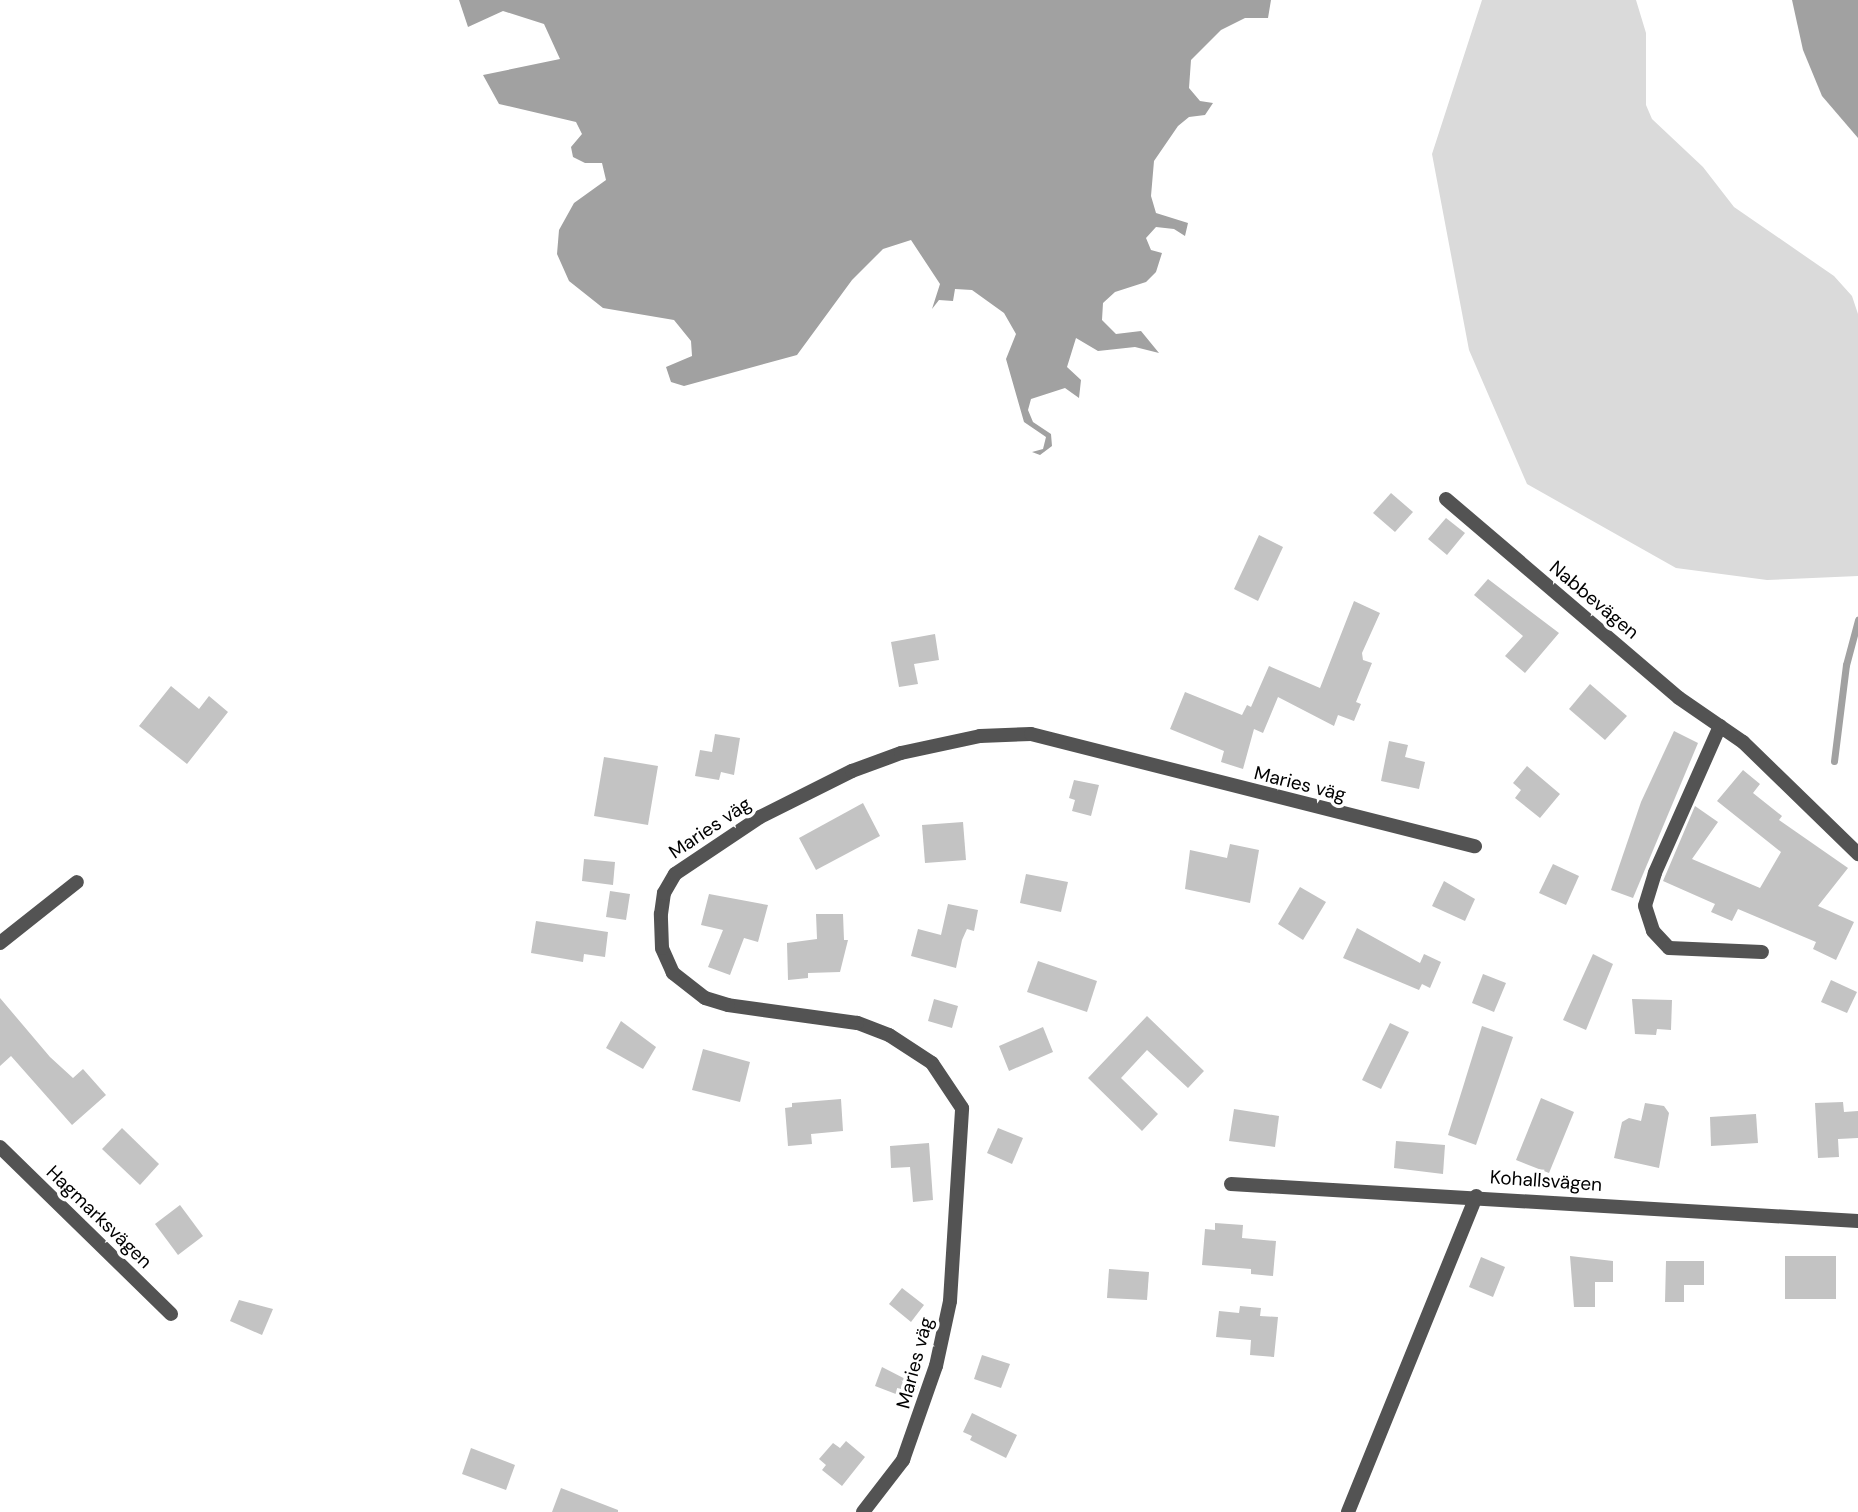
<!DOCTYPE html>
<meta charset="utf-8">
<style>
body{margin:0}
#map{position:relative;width:1858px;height:1512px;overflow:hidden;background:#fff;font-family:"DM Sans",sans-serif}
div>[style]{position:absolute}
.green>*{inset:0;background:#dadada}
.water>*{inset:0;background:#a1a1a1}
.stream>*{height:7px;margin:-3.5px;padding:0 3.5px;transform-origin:3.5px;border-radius:3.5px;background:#a1a1a1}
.building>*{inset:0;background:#c3c3c3}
.lane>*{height:14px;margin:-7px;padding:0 7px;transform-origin:7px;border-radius:7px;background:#535353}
.street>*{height:14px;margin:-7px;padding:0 7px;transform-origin:7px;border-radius:7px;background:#535353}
span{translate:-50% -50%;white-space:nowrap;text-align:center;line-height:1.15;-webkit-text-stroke:7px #fff;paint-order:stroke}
.street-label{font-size:19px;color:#000}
</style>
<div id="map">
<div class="green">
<div style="clip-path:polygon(1482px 0,1636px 0,1646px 33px,1646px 105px,1652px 119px,1703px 167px,1734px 207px,1834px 276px,1852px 296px,1858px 314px,1858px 576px,1767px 580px,1676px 568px,1527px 484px,1469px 350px,1432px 154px)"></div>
</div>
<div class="water">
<div style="clip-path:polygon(459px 0,1271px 0,1268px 18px,1245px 18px,1221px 30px,1191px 60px,1189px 88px,1200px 101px,1213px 103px,1205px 115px,1189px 117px,1178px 126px,1154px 161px,1151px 196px,1156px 213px,1188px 223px,1185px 236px,1174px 229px,1156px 227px,1146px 238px,1151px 250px,1162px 253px,1156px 272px,1146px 282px,1115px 292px,1103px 303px,1102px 320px,1116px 334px,1141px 331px,1159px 353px,1135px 347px,1098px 351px,1076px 338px,1067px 367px,1081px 380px,1079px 398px,1065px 388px,1031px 399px,1028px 410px,1033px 422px,1051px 434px,1052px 446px,1040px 455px,1032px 452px,1043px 449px,1046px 437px,1024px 422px,1006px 359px,1016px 334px,1004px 313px,972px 290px,955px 289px,953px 301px,939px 300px,932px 309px,940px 284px,911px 240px,883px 249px,852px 280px,797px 355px,684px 386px,671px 382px,666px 367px,692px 356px,691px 341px,674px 320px,603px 308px,569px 281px,557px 254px,559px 230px,574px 203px,606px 180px,602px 163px,585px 163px,573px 157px,571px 147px,582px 134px,576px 122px,499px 104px,483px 75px,560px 59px,544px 24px,503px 11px,468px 27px)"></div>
<div style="clip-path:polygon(1792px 0,1858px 0,1858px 138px,1822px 96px,1803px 50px)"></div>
</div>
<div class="stream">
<div style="left:1834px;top:761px;width:97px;rotate:-82.9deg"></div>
<div style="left:1846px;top:665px;width:47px;rotate:-75.1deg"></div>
</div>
<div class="building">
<div style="clip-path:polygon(1391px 493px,1413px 512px,1395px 532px,1373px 513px)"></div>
<div style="clip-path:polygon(1446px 518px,1465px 533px,1447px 555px,1428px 539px)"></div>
<div style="clip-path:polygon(1259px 535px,1283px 547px,1258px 601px,1234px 589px)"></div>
<div style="clip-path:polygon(1488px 579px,1559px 633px,1525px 673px,1505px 656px,1523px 636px,1474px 595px)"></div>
<div style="clip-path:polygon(1354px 601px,1380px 613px,1362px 653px,1363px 660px,1372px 663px,1356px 702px,1361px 704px,1354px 721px,1338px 715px,1334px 726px,1278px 697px,1263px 733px,1254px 729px,1243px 769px,1221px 762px,1224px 751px,1170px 729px,1185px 692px,1242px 715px,1247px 705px,1251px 707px,1269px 666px,1320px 688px)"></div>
<div style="clip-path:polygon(935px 634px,939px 660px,914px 664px,918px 684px,899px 687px,891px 642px)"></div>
<div style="clip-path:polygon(1590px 684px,1627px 716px,1605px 740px,1569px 709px)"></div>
<div style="clip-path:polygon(171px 686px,199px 709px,209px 696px,228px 712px,187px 764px,139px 726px)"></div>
<div style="clip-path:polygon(1674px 731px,1698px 743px,1633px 898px,1611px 890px,1641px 802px)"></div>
<div style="clip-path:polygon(715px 734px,740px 738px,734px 775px,721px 772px,719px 780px,695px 776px,700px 750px,712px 752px)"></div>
<div style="clip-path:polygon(1389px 741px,1408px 745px,1405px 757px,1425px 762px,1419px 789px,1381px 781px)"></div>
<div style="clip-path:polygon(604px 757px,658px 766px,648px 825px,594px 816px)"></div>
<div style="clip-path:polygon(1527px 766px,1560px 794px,1540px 818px,1515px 798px,1521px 790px,1513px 783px)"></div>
<div style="clip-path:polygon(1743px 770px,1760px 784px,1753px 793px,1782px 816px,1779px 820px,1848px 868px,1818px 906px,1854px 922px,1836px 960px,1813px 949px,1816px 942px,1738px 909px,1732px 921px,1711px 912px,1715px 904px,1663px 881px,1695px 806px,1718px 822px,1692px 859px,1760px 888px,1781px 852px,1717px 801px)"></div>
<div style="clip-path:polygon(1074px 780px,1099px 785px,1091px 816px,1072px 811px,1075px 800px,1069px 798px)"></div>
<div style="clip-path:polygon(863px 803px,880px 836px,816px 870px,799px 838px)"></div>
<div style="clip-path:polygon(963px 822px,966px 860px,925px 863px,922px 825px)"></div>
<div style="clip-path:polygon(1230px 844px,1259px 850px,1250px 903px,1185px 889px,1190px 850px,1227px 858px)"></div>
<div style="clip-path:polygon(584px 859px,615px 862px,613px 885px,582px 881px)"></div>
<div style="clip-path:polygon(1553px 864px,1579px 876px,1566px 905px,1539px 893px)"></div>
<div style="clip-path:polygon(1026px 874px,1068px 882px,1061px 912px,1020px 903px)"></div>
<div style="clip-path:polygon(1444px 881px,1475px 899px,1465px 921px,1432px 906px)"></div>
<div style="clip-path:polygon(1300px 887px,1326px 902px,1303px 940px,1278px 924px)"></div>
<div style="clip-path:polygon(610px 891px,630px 894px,626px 920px,606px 917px)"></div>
<div style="clip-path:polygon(709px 894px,768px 905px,758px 942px,744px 938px,730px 975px,708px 967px,723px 930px,701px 925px)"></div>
<div style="clip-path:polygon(948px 904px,978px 910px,974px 931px,967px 929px,962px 940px,956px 968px,911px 956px,918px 929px,941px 935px)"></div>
<div style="clip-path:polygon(816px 914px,843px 914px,844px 940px,848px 940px,840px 972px,808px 973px,808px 978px,788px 980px,787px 943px,817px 939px)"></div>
<div style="clip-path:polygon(536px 921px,608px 932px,605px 957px,584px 954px,583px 962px,531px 953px)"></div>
<div style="clip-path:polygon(1357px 928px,1420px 963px,1424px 954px,1441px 962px,1430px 988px,1422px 984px,1419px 990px,1343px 958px)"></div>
<div style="clip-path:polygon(1593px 954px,1613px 964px,1586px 1030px,1563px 1020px)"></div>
<div style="clip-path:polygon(1038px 961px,1097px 981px,1087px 1012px,1027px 992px)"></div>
<div style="clip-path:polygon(1483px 974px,1506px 983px,1494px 1012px,1472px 1003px)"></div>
<div style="clip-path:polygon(1831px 980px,1857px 992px,1847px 1013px,1821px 1002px)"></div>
<div style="clip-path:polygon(0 998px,50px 1057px,73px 1078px,83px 1069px,106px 1095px,72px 1125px,11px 1056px,0 1066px)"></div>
<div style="clip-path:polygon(934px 999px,958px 1006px,952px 1028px,928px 1021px)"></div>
<div style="clip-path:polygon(1632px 999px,1672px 1000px,1671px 1030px,1657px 1029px,1656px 1035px,1635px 1034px)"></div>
<div style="clip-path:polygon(1147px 1016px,1204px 1071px,1188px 1088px,1147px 1050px,1121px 1078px,1158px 1114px,1142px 1131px,1088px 1078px)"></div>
<div style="clip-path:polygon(621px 1021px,656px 1047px,643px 1069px,606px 1048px)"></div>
<div style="clip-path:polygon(1390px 1023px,1409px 1032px,1381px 1089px,1362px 1080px)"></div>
<div style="clip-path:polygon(1482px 1026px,1513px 1037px,1476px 1145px,1448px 1135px)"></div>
<div style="clip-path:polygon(1043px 1027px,1053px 1052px,1009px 1071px,999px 1046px)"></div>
<div style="clip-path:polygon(703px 1049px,750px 1062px,740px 1102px,692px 1090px)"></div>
<div style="clip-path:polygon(1541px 1098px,1574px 1112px,1549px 1173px,1516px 1160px)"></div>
<div style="clip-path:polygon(841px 1099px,843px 1131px,811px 1134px,812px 1144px,788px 1146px,785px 1108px,792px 1107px,792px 1103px)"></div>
<div style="clip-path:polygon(1843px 1102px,1844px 1112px,1858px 1111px,1858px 1138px,1838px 1139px,1839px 1157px,1818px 1158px,1815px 1103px)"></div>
<div style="clip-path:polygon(1645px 1103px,1664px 1106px,1669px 1113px,1659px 1168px,1614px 1158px,1622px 1122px,1629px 1118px,1641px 1121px)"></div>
<div style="clip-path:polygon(1234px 1109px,1279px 1116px,1275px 1147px,1229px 1141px)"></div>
<div style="clip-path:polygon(1756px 1114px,1758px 1143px,1711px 1146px,1710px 1117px)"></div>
<div style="clip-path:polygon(122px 1128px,159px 1164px,140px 1185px,102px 1149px)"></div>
<div style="clip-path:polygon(998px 1128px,1023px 1138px,1012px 1164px,987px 1153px)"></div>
<div style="clip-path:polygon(1396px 1141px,1445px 1145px,1443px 1174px,1394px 1168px)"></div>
<div style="clip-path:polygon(929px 1143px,933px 1200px,913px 1202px,910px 1167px,891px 1168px,890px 1146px)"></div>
<div style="clip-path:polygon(180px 1205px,203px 1236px,178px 1255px,155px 1224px)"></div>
<div style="clip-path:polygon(1215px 1223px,1243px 1225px,1242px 1238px,1276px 1241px,1273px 1276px,1251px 1274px,1251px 1269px,1202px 1265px,1205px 1229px,1215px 1230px)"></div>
<div style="clip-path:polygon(1570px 1256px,1613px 1261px,1613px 1282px,1595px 1282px,1595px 1307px,1574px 1307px)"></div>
<div style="clip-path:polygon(1785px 1256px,1836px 1256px,1836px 1299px,1785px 1299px)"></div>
<div style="clip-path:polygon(1481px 1257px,1505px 1267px,1493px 1297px,1469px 1287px)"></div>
<div style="clip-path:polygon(1666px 1261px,1704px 1261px,1704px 1285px,1684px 1285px,1684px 1302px,1665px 1302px)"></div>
<div style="clip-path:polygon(1109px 1269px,1149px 1272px,1147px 1300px,1107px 1298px)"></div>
<div style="clip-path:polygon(902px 1288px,924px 1305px,911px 1322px,889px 1304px)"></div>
<div style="clip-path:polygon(239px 1300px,273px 1309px,262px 1335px,230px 1321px)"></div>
<div style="clip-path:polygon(1240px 1306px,1261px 1308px,1260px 1316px,1278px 1317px,1274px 1357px,1250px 1355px,1251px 1340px,1216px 1337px,1219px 1311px,1239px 1313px)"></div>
<div style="clip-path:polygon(982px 1355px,1010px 1364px,1001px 1388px,974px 1379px)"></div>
<div style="clip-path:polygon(882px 1367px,919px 1386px,914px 1401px,875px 1386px)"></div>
<div style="clip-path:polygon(972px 1413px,1017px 1435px,1006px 1458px,970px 1440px,972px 1436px,963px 1432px)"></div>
<div style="clip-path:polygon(846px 1441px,865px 1457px,842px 1486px,822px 1470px,826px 1465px,819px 1459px,833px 1443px,840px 1448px)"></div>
<div style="clip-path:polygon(471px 1448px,515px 1465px,506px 1490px,462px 1474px)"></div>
<div style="clip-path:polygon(561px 1488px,618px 1510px,618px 1512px,552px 1512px)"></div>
</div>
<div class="lane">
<div style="left:1720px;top:726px;width:161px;rotate:113.9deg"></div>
<div style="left:1655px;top:873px;width:34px;rotate:107deg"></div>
<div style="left:1645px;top:906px;width:26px;rotate:72deg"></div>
<div style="left:1653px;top:931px;width:23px;rotate:47deg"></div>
<div style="left:1669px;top:948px;width:93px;rotate:2.5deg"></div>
<div style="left:0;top:943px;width:98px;rotate:-38.4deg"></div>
</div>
<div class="street">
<div style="left:1446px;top:499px;width:306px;rotate:40.5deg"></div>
<div style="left:1679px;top:698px;width:78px;rotate:34.5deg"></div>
<div style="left:1743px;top:742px;width:161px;rotate:44.2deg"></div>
<div style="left:0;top:1147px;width:239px;rotate:44.3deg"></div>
<div style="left:1231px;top:1184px;width:628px;rotate:3.38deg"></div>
<div style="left:863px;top:1512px;width:66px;rotate:-52.4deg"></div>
<div style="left:903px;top:1460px;width:100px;rotate:-70.7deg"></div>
<div style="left:936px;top:1366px;width:66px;rotate:-77.8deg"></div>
<div style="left:950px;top:1301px;width:193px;rotate:-86.4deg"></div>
<div style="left:962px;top:1108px;width:54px;rotate:-123.7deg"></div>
<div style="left:932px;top:1063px;width:51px;rotate:-146.9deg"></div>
<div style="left:889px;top:1035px;width:34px;rotate:-159deg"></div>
<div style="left:857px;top:1023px;width:130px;rotate:-172.1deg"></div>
<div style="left:728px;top:1005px;width:24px;rotate:-163deg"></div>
<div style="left:705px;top:998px;width:41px;rotate:-142deg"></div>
<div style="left:673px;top:973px;width:27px;rotate:-114deg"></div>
<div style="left:662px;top:948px;width:34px;rotate:-92deg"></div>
<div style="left:661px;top:914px;width:21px;rotate:-82deg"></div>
<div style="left:664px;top:893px;width:22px;rotate:-60deg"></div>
<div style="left:675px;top:874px;width:102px;rotate:-33.8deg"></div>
<div style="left:760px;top:817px;width:103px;rotate:-26.6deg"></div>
<div style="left:852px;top:771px;width:52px;rotate:-20.2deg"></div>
<div style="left:901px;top:753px;width:81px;rotate:-12.1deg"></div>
<div style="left:980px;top:736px;width:51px;rotate:-2.2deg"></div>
<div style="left:1031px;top:734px;width:458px;rotate:14.2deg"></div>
<div style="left:1348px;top:1512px;width:341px;rotate:-67.9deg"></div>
</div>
<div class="street-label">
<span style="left:1594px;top:600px;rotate:40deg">Nabbevägen</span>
<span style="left:1300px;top:784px;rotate:14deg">Maries väg</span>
<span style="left:710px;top:828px;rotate:-34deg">Maries väg</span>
<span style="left:1546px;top:1181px;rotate:4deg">Kohallsvägen</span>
<span style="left:99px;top:1217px;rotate:44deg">Hagmarksvägen</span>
<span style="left:915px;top:1363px;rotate:-75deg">Maries väg</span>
</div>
</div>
